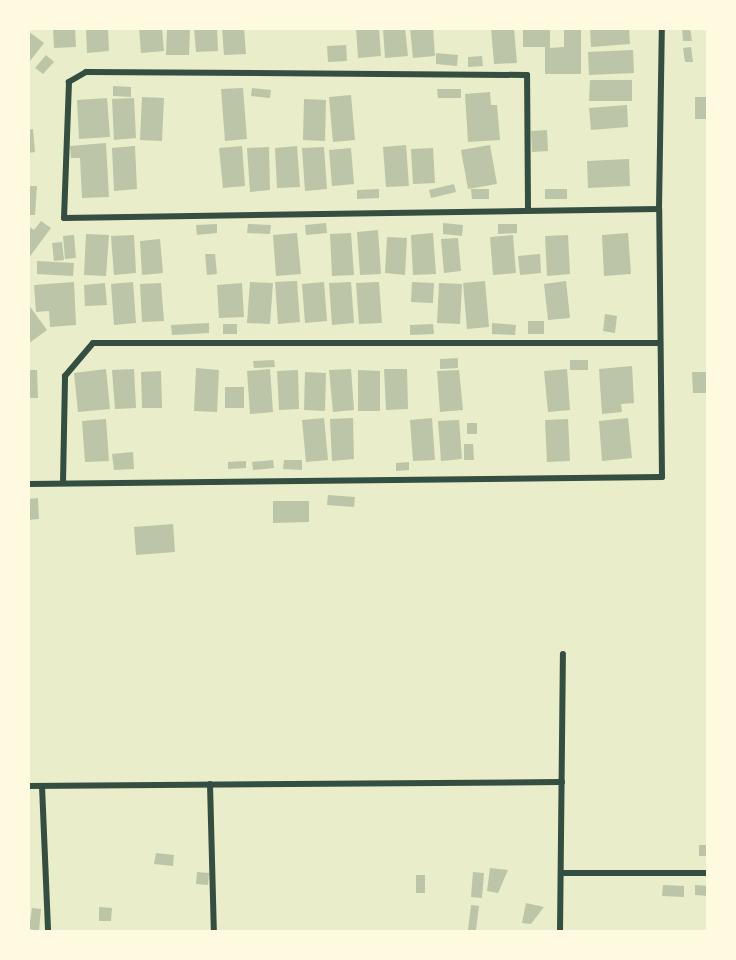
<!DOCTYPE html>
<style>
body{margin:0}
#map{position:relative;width:736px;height:960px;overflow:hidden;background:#e9edc9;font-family:"Sofia Sans Condensed",sans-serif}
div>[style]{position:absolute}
.building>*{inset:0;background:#bcc5a7}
.minor>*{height:6px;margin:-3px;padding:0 3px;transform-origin:3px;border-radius:3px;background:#344e41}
span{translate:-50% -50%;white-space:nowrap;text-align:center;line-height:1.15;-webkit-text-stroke:6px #fefae0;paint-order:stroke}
.frame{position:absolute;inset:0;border:30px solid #fefae0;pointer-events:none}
</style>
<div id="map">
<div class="building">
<div style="clip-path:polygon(53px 28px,75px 28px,76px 47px,54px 48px)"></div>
<div style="clip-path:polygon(86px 28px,108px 28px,109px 51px,87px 53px)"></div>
<div style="clip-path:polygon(139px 28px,162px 28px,164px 51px,141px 53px)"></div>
<div style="clip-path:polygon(167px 28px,190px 28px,189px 55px,166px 55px)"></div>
<div style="clip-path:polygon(194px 28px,217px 28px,218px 51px,196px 52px)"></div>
<div style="clip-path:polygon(222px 28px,244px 28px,246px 54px,224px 55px)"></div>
<div style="clip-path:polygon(356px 28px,379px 28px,381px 56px,358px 58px)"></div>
<div style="clip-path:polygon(383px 28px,405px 28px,408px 56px,385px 58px)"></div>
<div style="clip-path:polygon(410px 28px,433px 28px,435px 56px,413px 58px)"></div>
<div style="clip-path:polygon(491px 28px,514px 28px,517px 63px,494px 64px)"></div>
<div style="clip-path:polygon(523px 28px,550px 28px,550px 48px,564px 47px,564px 28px,581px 28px,581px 74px,545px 74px,545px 47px,523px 47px)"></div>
<div style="clip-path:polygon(590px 28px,629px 28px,630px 44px,591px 47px)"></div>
<div style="clip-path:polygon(682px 28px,690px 28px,692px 41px,683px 41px)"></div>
<div style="clip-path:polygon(28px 31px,44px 43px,30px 61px,28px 60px)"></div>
<div style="clip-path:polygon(346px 45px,347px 61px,328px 62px,327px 46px)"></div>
<div style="clip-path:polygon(691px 47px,693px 62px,685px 62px,683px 48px)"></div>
<div style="clip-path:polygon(633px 50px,634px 73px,589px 75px,588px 52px)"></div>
<div style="clip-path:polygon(436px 53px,458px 55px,457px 66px,436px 64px)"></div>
<div style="clip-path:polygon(46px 55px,54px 62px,43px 74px,35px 68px)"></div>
<div style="clip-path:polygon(482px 56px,483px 66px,468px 67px,468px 57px)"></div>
<div style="clip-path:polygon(590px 80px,632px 80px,632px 101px,589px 101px)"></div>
<div style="clip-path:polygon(113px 86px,131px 87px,131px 97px,113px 96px)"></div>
<div style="clip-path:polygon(243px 88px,247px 139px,225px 141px,221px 89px)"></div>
<div style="clip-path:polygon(252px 88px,271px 90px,270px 98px,251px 96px)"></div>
<div style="clip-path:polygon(437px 89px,461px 89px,461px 98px,438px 98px)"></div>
<div style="clip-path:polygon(490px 92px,491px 105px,497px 105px,500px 140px,468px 142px,465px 94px)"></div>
<div style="clip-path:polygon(351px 95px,355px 140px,333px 142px,329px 97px)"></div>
<div style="clip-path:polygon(142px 97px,164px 98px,162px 141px,140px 140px)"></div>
<div style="clip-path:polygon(695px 97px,708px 97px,708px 119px,695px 119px)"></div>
<div style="clip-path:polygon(107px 98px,110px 137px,79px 139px,77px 100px)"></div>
<div style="clip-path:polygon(134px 98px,136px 138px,114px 140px,112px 99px)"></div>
<div style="clip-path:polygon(304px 99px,326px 100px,325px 141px,303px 140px)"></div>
<div style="clip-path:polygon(627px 105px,628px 127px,591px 130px,589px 108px)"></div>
<div style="clip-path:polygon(33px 129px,35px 152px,28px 153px,28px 130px)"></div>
<div style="clip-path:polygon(547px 130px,548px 151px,532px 152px,531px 131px)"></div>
<div style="clip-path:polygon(106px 143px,109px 197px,82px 198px,80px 158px,71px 158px,70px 146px)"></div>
<div style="clip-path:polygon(406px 145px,409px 186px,386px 187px,383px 147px)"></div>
<div style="clip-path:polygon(490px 145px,497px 184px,468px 189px,461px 150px)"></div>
<div style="clip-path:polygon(135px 146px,137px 189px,114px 191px,112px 148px)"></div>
<div style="clip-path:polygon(242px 146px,245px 186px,223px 188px,219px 148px)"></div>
<div style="clip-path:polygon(297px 146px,300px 187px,277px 188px,275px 148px)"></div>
<div style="clip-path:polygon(269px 147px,270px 190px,250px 192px,247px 148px)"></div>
<div style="clip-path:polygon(324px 147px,327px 189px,305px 191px,302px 148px)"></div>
<div style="clip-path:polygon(351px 148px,354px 184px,332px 186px,329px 150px)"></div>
<div style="clip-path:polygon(433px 148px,435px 183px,413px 184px,411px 149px)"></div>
<div style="clip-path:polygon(629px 159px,630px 186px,588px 188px,587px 161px)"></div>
<div style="clip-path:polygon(454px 184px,456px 192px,431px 198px,429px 190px)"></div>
<div style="clip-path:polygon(28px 186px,37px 186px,35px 215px,28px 215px)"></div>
<div style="clip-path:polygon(379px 189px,379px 198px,357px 199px,357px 190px)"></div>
<div style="clip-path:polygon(471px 189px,489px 189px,489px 199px,472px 199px)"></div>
<div style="clip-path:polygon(545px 189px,567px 189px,567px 199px,545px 199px)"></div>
<div style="clip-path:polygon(41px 221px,51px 228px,28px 259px,28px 226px,34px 230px)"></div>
<div style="clip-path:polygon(326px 223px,327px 233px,306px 235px,305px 225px)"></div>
<div style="clip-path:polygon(443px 223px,463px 225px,462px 236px,443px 234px)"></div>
<div style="clip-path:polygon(217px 224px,217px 233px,197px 235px,196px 225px)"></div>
<div style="clip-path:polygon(248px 224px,271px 225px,270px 234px,247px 233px)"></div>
<div style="clip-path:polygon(498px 224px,517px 224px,517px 233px,498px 234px)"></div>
<div style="clip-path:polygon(378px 230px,381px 274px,360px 275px,357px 232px)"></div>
<div style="clip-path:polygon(297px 233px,301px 274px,276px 276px,273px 235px)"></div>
<div style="clip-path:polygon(351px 233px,354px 275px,332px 276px,330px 234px)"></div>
<div style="clip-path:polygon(433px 233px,436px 274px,413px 275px,411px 235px)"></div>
<div style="clip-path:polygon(628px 233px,631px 274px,604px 276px,602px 235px)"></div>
<div style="clip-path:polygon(86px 234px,109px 235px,106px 276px,84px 275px)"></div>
<div style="clip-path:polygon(74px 235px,76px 258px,65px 259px,63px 236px)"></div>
<div style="clip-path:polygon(134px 235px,136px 273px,114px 275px,111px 236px)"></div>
<div style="clip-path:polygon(513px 235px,516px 273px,493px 275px,490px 237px)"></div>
<div style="clip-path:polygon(568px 235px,570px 274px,547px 276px,545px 236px)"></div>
<div style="clip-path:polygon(387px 237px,407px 238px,405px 275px,385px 273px)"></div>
<div style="clip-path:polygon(458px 238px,461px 271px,444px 273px,441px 239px)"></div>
<div style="clip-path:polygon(160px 239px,163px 273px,142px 275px,140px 241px)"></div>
<div style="clip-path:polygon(62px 242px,64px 260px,54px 261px,52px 243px)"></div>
<div style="clip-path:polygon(205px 254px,215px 254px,217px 274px,207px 275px)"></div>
<div style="clip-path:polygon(540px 254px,541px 273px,520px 275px,518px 256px)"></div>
<div style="clip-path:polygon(37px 261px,74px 263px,73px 276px,37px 274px)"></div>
<div style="clip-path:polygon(297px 281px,300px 322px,278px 324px,275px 282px)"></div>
<div style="clip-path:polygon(485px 281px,489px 327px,467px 329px,463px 283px)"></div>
<div style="clip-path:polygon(566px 281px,570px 318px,548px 320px,544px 284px)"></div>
<div style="clip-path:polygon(74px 282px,76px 325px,50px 327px,49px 311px,36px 312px,34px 285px)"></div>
<div style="clip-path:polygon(133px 282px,136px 323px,114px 325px,111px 284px)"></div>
<div style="clip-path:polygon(250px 282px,273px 283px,270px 324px,247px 323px)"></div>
<div style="clip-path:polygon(324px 282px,327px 321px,305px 323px,302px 284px)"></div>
<div style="clip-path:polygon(351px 282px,354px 323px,332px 325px,329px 283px)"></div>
<div style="clip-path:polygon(379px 282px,382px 323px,359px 324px,356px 283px)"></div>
<div style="clip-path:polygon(412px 282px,434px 283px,433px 303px,411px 302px)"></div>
<div style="clip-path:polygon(105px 283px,107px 305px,85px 306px,84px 285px)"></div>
<div style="clip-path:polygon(161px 283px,164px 321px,142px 322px,140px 284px)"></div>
<div style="clip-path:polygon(242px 283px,244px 317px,219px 318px,217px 285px)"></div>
<div style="clip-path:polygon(439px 283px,462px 284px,460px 324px,437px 323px)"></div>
<div style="clip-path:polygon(28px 304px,47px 330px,28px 344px)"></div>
<div style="clip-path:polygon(605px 314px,617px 316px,615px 333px,603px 331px)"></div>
<div style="clip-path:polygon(528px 321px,544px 321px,544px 334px,528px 334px)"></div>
<div style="clip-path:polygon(209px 323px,209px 333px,172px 335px,171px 325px)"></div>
<div style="clip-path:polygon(492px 323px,516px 325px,515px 335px,492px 334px)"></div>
<div style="clip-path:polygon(223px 324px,237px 324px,237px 334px,223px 334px)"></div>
<div style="clip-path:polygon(433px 324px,434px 334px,410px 335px,410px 325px)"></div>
<div style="clip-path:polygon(458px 358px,458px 368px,440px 369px,440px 359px)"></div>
<div style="clip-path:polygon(274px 360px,275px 367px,254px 368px,253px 361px)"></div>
<div style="clip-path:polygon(570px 360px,588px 360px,588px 370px,570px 370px)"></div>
<div style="clip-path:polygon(632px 366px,634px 403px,621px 404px,622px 412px,602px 414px,599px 369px)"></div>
<div style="clip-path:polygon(196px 368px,219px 370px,217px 412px,194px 411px)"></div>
<div style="clip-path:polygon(106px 369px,110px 409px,78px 412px,74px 373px)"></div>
<div style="clip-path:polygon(134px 369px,136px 408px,115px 409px,112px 370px)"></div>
<div style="clip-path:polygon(270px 369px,273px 412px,250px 414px,247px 371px)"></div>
<div style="clip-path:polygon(351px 369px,354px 410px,333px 412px,329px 370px)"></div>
<div style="clip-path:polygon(384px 369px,407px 369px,408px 409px,386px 410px)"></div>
<div style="clip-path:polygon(567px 369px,570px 410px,548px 412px,544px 371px)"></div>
<div style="clip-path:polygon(28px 370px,37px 370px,38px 398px,28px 398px)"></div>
<div style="clip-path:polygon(298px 370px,299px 409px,279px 410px,277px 371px)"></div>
<div style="clip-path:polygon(358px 370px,380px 371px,380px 411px,358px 411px)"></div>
<div style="clip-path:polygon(459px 370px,463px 410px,440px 412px,437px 371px)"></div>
<div style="clip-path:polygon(161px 371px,162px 408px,142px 408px,141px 372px)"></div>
<div style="clip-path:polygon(305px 372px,326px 373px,325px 411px,304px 410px)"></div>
<div style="clip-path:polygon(692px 372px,708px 372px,708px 393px,693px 393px)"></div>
<div style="clip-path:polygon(225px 387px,244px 387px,244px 408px,225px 408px)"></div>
<div style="clip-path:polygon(324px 418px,328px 460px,306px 462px,302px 420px)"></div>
<div style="clip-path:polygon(353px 418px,354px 459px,332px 461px,330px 419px)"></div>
<div style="clip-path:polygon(432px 418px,435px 460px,413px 461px,410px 420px)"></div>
<div style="clip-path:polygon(628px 418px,632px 458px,602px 461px,599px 421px)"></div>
<div style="clip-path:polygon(106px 419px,109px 461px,85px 462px,82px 421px)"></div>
<div style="clip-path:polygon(568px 419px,570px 461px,547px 462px,545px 420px)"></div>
<div style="clip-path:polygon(459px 420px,462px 459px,441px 461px,438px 421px)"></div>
<div style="clip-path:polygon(467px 423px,477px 423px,477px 434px,467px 434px)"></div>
<div style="clip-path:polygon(464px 444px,473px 444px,474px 460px,464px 460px)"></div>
<div style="clip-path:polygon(133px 452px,134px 469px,114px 470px,112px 454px)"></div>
<div style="clip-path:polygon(273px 460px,274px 468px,253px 470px,252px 462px)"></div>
<div style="clip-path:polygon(284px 460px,302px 460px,302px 470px,283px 469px)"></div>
<div style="clip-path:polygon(246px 461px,246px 468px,228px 469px,228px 462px)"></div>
<div style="clip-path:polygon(409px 462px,409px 470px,396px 471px,396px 463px)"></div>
<div style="clip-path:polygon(328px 495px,355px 497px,354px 507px,327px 505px)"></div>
<div style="clip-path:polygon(38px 498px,39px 519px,28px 520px,28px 499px)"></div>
<div style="clip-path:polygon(273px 501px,309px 501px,309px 522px,273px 523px)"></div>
<div style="clip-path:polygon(173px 524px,175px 552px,136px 555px,134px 527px)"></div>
<div style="clip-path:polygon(699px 845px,708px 845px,708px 856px,699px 856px)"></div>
<div style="clip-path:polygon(156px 853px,174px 855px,173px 866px,154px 864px)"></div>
<div style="clip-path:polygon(490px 868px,508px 870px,498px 893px,487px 891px)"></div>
<div style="clip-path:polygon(197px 872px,209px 873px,208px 885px,196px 884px)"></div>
<div style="clip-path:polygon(473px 872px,484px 873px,482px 898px,471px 897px)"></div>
<div style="clip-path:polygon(416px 875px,425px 875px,425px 893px,416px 893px)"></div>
<div style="clip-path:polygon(663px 885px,684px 886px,684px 897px,662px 896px)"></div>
<div style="clip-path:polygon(695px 885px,708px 886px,708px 896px,695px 895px)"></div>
<div style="clip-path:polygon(526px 903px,544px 907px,531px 924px,522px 923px)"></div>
<div style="clip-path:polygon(471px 905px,479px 906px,476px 930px,468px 930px)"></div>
<div style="clip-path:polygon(99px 907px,112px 908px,111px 921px,99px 921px)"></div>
<div style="clip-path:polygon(32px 908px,41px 909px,39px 931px,29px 929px)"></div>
</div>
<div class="minor">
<div style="left:528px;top:209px;width:134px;rotate:-90.4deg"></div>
<div style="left:527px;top:75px;width:441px;rotate:-179.6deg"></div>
<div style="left:86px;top:72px;width:20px;rotate:150deg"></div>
<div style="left:69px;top:82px;width:136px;rotate:92.1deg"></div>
<div style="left:64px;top:218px;width:595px;rotate:-0.87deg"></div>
<div style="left:63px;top:483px;width:107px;rotate:-88.9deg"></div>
<div style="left:65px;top:376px;width:43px;rotate:-49.7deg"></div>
<div style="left:93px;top:343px;width:567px"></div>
<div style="left:28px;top:484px;width:634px;rotate:-0.63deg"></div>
<div style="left:662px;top:477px;width:268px;rotate:-90.6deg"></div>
<div style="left:659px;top:209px;width:181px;rotate:-89.1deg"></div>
<div style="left:210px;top:784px;width:148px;rotate:88.5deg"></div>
<div style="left:28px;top:786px;width:534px;rotate:-0.43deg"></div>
<div style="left:42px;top:786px;width:146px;rotate:87.6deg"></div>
<div style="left:561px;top:873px;width:147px"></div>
<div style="left:560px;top:932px;width:278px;rotate:-89.4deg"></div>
</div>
<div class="frame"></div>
</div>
